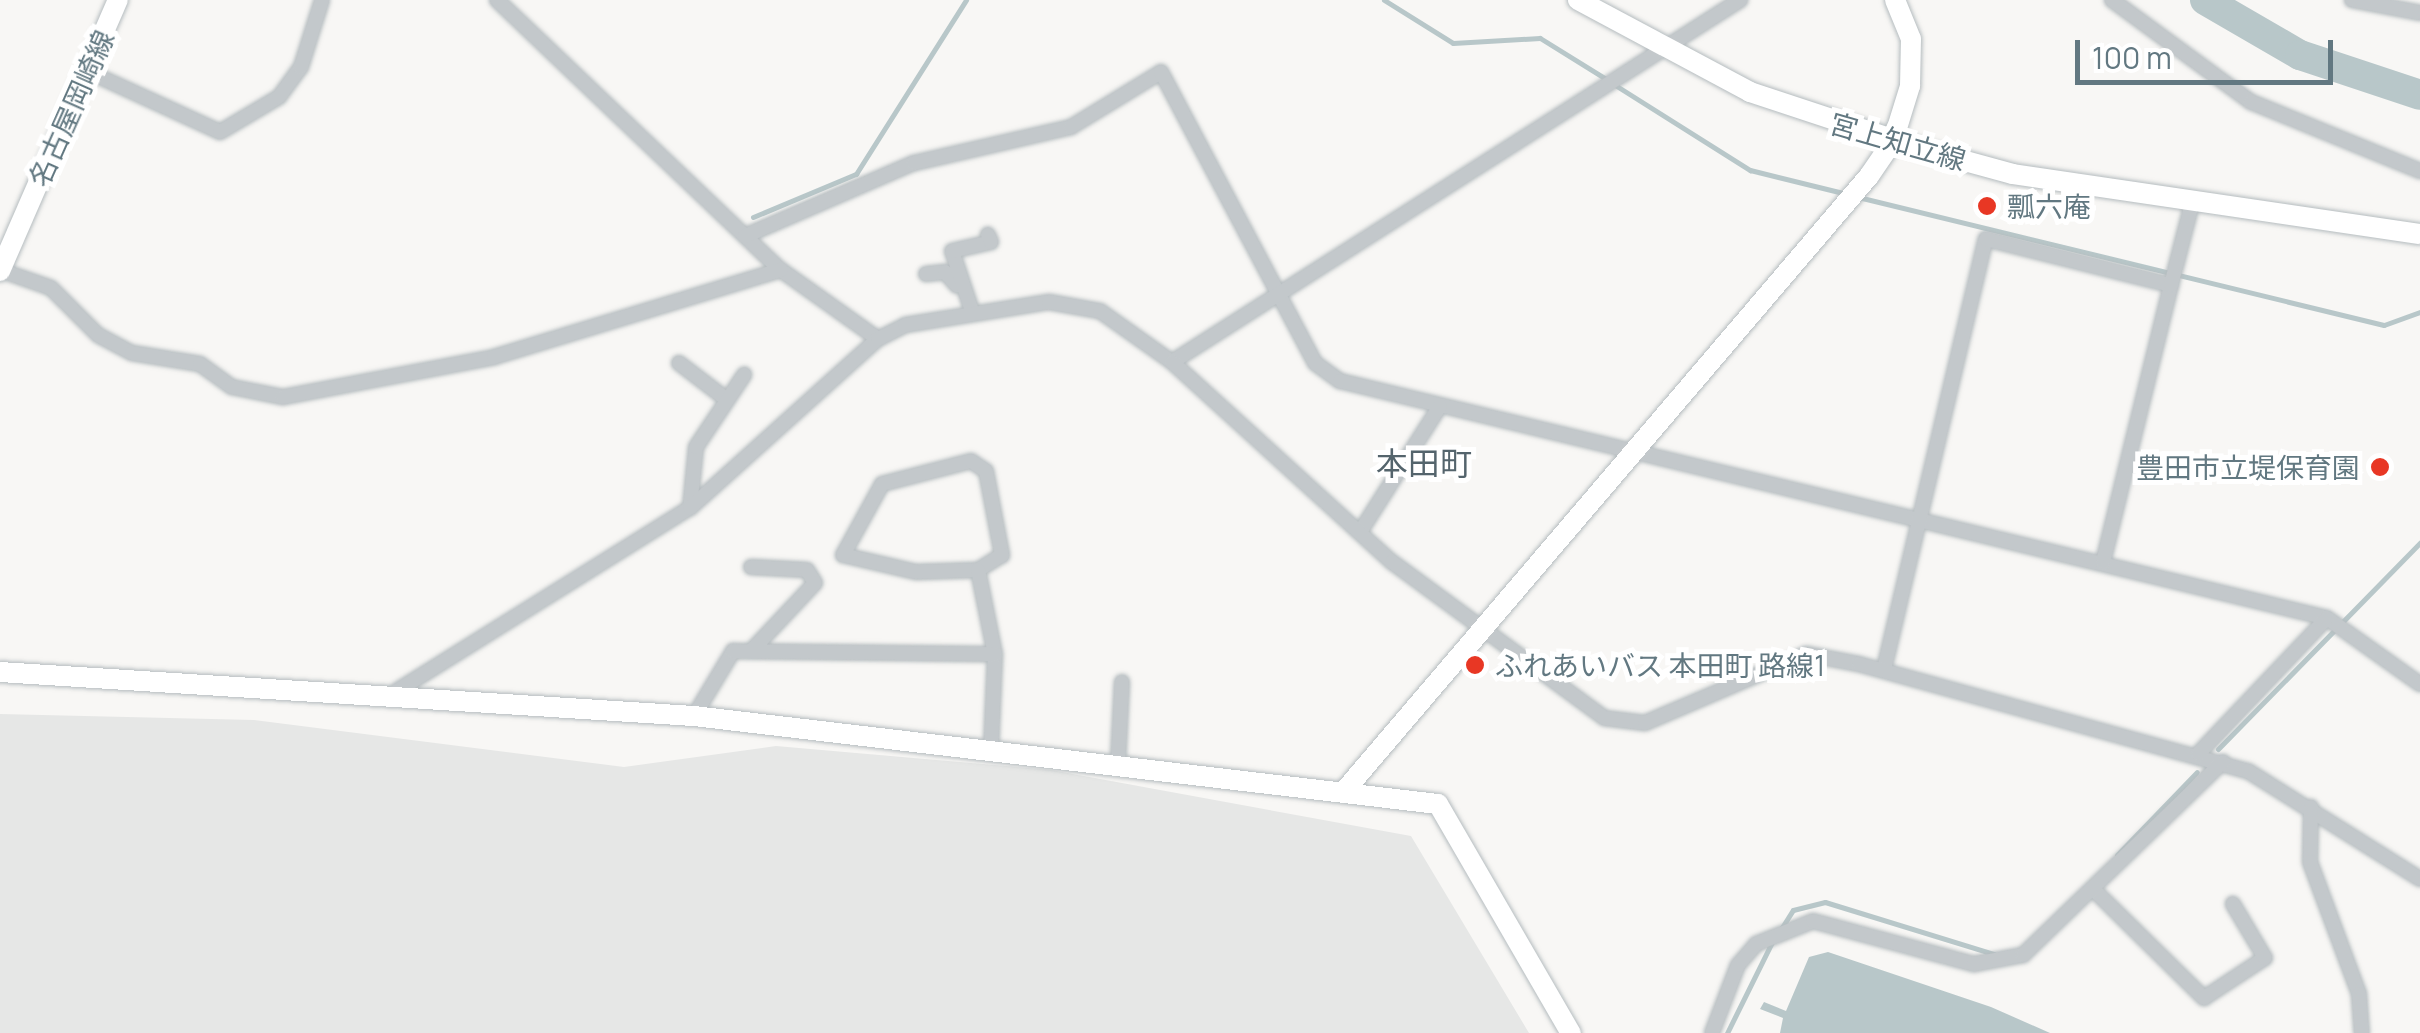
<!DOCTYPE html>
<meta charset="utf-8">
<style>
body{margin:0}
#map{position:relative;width:2420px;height:1033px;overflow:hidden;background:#f8f7f5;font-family:Manrope,"Noto Sans JP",sans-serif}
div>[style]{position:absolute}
.built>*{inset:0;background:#e6e7e6}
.water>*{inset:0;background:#b8c7c9}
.stream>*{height:5px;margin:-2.5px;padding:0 2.5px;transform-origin:2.5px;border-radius:2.5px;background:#b8c7c9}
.river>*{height:30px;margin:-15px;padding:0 15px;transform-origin:15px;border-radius:15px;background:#b8c7c9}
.roads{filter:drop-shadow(0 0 2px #b5bcbf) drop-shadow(0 0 2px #b5bcbf)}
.street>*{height:14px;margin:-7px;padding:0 7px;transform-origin:7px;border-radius:7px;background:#c3c8cb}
.secondary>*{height:20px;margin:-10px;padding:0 10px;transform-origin:10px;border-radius:10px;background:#fff}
.primary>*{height:20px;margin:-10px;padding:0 10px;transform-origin:10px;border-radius:10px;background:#fff}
.dots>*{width:28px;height:28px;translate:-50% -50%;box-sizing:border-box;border:5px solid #fff;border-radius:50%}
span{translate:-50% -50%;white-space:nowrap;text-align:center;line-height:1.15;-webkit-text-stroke:10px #fff;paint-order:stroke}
.street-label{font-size:28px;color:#627881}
.poi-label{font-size:28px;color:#627881}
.left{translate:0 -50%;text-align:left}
.right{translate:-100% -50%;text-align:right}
.quarter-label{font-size:32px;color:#54646c}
.scale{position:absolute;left:2075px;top:40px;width:258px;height:45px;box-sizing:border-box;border:5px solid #627881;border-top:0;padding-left:12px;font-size:30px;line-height:35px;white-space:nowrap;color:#627881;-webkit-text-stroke:8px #fff;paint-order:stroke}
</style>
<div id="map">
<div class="built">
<div style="clip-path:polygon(0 714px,254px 720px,624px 767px,776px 746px,1051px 770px,1411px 836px,1529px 1033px,0 1033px)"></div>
</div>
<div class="water">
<div style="clip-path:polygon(1828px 952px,1991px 1007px,2050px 1033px,1780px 1033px,1783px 1018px,1760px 1009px,1764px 1002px,1786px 1011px,1809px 957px)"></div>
</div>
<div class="stream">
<div style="left:1384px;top:0;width:81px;rotate:31.9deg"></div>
<div style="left:1453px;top:43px;width:87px;rotate:-3.3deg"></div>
<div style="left:1540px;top:38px;width:78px;rotate:31.8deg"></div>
<div style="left:1615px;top:85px;width:160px;rotate:32.2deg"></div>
<div style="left:1750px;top:170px;width:100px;rotate:13.9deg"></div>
<div style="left:1858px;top:197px;width:541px;rotate:13.68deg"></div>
<div style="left:2384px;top:325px;width:38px;rotate:-20deg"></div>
<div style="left:753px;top:217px;width:112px;rotate:-22.7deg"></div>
<div style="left:856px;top:174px;width:206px;rotate:-57.7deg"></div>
<div style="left:2218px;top:749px;width:289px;rotate:-45.6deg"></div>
<div style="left:2117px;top:855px;width:115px;rotate:-46.1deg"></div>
<div style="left:1781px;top:929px;width:22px;rotate:-58deg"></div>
<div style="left:1793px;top:910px;width:33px;rotate:-14deg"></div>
<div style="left:1825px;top:902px;width:177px;rotate:17.1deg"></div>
<div style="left:1727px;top:1033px;width:102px;rotate:-63.7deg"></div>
</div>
<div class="river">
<div style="left:2205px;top:0;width:110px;rotate:30.1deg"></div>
<div style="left:2300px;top:55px;width:126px;rotate:18.4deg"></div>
</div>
<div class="roads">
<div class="street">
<div style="left:497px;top:0;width:392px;rotate:43.6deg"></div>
<div style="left:781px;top:270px;width:119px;rotate:35.4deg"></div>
<div style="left:2112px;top:0;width:172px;rotate:36.3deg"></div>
<div style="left:2251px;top:102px;width:183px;rotate:22.2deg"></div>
<div style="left:2352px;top:0;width:69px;rotate:10.8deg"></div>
<div style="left:87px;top:71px;width:146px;rotate:24.6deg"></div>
<div style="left:220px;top:132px;width:69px;rotate:-30.7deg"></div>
<div style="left:279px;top:97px;width:37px;rotate:-54deg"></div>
<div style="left:301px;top:67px;width:70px;rotate:-72.6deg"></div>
<div style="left:745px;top:236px;width:184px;rotate:-23.4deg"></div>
<div style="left:914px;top:163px;width:161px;rotate:-12.9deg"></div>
<div style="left:1071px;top:127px;width:105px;rotate:-31.4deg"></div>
<div style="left:1161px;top:72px;width:329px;rotate:62.1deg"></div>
<div style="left:1315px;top:363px;width:31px;rotate:36deg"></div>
<div style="left:1340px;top:381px;width:1015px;rotate:13.5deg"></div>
<div style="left:2327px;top:618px;width:114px;rotate:35.4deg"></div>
<div style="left:0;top:270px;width:54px;rotate:19.4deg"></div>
<div style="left:51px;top:288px;width:66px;rotate:45deg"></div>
<div style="left:98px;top:335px;width:38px;rotate:28deg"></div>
<div style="left:132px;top:353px;width:69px;rotate:9.2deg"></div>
<div style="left:200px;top:364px;width:39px;rotate:36deg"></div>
<div style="left:232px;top:387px;width:52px;rotate:11.1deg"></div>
<div style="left:283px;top:397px;width:215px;rotate:-10.7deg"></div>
<div style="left:494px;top:357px;width:300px;rotate:-16.9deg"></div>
<div style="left:926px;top:274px;width:19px;rotate:-6deg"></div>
<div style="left:945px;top:272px;width:18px;rotate:49deg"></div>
<div style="left:973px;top:314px;width:66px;rotate:-108.4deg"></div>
<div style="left:952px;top:251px;width:40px;rotate:-13deg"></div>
<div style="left:991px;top:242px;width:8px;rotate:-113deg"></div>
<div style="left:1172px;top:362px;width:674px;rotate:-32.51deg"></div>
<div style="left:679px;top:363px;width:59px;rotate:37.5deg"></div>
<div style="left:690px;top:508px;width:61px;rotate:-84.4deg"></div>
<div style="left:696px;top:447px;width:87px;rotate:-56.3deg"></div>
<div style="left:1360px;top:532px;width:149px;rotate:-57.6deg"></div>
<div style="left:2103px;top:562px;width:285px;rotate:-76.2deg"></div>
<div style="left:751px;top:567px;width:56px;rotate:3.1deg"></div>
<div style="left:807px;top:570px;width:15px;rotate:58deg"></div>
<div style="left:815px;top:583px;width:91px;rotate:133.2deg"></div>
<div style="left:978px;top:570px;width:62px;rotate:178.2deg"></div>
<div style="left:916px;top:572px;width:75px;rotate:-166.9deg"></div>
<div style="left:843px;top:555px;width:81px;rotate:-61.2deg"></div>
<div style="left:882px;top:484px;width:92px;rotate:-14.5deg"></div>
<div style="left:971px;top:461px;width:18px;rotate:34deg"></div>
<div style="left:986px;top:471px;width:86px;rotate:79.2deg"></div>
<div style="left:1002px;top:555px;width:28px;rotate:148deg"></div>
<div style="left:978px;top:570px;width:86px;rotate:78.6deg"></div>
<div style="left:995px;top:654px;width:94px;rotate:92.4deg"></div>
<div style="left:1884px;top:669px;width:442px;rotate:-76.7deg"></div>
<div style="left:1986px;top:239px;width:191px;rotate:14deg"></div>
<div style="left:2171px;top:285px;width:88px;rotate:-75.5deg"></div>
<div style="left:395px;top:692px;width:348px;rotate:-32deg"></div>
<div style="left:690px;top:508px;width:253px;rotate:-42deg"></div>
<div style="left:878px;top:339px;width:30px;rotate:-27deg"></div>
<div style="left:905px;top:325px;width:146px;rotate:-9.1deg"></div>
<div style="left:1049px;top:302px;width:52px;rotate:10deg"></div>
<div style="left:1100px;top:311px;width:88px;rotate:35.3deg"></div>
<div style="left:1172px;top:362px;width:297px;rotate:42.3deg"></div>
<div style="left:1392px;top:562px;width:263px;rotate:36.3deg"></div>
<div style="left:1604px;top:718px;width:41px;rotate:7deg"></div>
<div style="left:1645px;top:723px;width:175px;rotate:-23.2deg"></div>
<div style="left:1806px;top:654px;width:54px;rotate:10.7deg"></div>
<div style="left:1859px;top:664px;width:403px;rotate:15.4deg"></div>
<div style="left:2248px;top:771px;width:203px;rotate:32.1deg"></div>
<div style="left:694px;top:716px;width:76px;rotate:-59deg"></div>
<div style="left:733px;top:651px;width:262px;rotate:0.7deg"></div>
<div style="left:2198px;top:754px;width:187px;rotate:-46.5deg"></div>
<div style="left:1118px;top:763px;width:81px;rotate:-87.2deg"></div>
<div style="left:2311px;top:807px;width:55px;rotate:91deg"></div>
<div style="left:2310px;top:862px;width:141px;rotate:69.6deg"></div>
<div style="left:2359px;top:994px;width:39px;rotate:86deg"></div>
<div style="left:2095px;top:891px;width:153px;rotate:44.5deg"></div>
<div style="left:2204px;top:998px;width:73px;rotate:-33.3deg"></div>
<div style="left:2265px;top:958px;width:63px;rotate:-120.7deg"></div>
<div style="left:1712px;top:1033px;width:73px;rotate:-69.1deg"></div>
<div style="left:1738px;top:965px;width:28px;rotate:-49deg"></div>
<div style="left:1756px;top:944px;width:61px;rotate:-22deg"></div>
<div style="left:1813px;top:921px;width:167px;rotate:15deg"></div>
<div style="left:1974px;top:964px;width:50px;rotate:-10.4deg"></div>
<div style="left:2023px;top:955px;width:278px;rotate:-44deg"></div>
</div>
<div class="secondary">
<div style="left:1578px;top:0;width:195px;rotate:28.1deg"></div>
<div style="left:1750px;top:92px;width:184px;rotate:18.3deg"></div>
<div style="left:1925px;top:150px;width:91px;rotate:15.3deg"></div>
<div style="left:2013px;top:174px;width:411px;rotate:8.4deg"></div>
<div style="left:0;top:672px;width:695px;rotate:3.63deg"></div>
<div style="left:694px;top:716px;width:749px;rotate:6.75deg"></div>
<div style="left:1438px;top:804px;width:265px;rotate:59.9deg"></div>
<div style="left:1346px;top:789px;width:806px;rotate:-49.53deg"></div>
<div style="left:1869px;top:176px;width:42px;rotate:-55.6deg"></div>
<div style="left:1893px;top:141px;width:58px;rotate:-72.8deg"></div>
<div style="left:1910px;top:86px;width:47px;rotate:-88.8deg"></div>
<div style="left:1911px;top:39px;width:42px;rotate:-112.3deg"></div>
</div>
<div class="primary">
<div style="left:0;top:271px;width:296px;rotate:-66.5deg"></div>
</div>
</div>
<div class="dots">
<div style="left:1987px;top:206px;background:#e83724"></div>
<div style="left:2380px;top:467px;background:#e83724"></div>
<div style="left:1475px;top:665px;background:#e83724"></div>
</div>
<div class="street-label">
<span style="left:71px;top:108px;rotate:-66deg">名古屋岡崎線</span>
<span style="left:1898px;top:141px;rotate:16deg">宮上知立線</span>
</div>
<div class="poi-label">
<span class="left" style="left:2007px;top:206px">瓢六庵</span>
<span class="right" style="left:2360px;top:467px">豊田市立堤保育園</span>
<span class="left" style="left:1495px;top:665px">ふれあいバス 本田町 路線1</span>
</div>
<div class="quarter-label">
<span style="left:1424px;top:463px">本田町</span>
</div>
<div class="scale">100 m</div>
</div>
